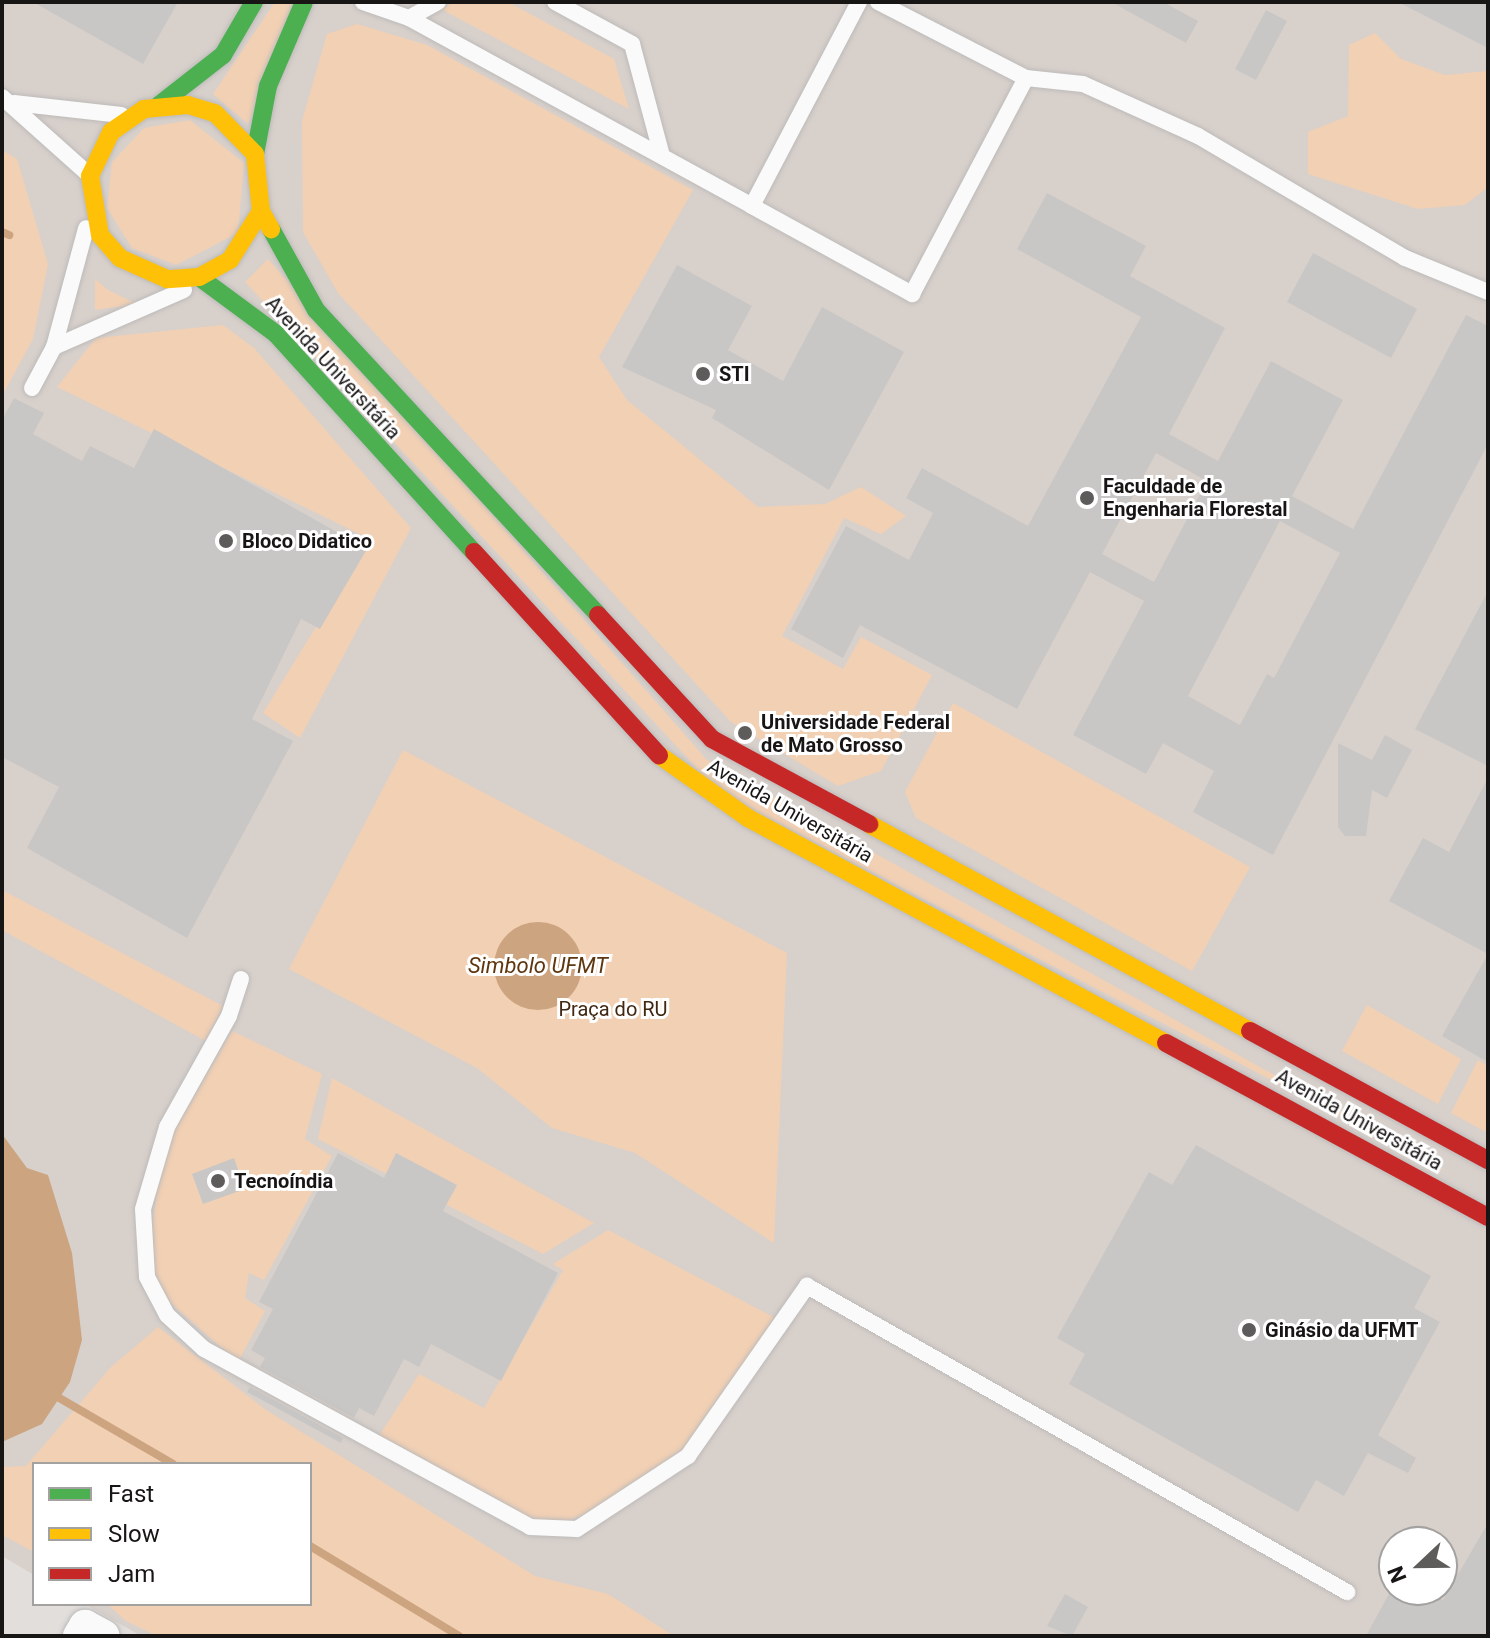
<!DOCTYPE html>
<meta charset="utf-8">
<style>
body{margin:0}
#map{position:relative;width:1490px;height:1638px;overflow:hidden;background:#e1dedc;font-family:Roboto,sans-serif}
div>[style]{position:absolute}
.built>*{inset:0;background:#d8d0cb}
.green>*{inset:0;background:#f2d0b4}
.water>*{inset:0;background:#cda480}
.round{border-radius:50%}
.stream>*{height:8px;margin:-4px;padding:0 4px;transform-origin:4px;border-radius:4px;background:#cda480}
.building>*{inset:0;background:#c9c7c5}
.roads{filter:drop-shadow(0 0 2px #bdbbba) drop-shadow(0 0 2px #bdbbba)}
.lane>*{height:16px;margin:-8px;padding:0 8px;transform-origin:8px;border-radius:8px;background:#fafafa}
.street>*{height:32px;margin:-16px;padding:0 16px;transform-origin:16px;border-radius:16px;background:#fafafa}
.fast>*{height:18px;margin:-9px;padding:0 9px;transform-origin:9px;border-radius:9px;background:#4caf50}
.slow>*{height:18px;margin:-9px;padding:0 9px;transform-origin:9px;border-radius:9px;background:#ffc107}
.jam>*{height:18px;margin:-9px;padding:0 9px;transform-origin:9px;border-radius:9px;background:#c62828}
.dots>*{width:22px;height:22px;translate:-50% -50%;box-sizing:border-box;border:4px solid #fff;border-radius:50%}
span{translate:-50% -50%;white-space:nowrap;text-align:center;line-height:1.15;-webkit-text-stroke:6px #fff;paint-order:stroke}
.street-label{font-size:20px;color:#181615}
.poi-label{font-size:20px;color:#181615;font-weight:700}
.left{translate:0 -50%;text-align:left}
.park-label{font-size:20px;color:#412812}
.water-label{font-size:22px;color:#5e3710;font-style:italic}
.frame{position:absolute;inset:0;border:4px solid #181615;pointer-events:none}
.legend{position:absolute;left:32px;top:1462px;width:280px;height:144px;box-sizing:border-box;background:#fff;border:2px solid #a3a2a1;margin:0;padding:10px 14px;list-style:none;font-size:24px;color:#181615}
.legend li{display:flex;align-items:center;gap:16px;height:40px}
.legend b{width:40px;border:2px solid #a3a2a1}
.north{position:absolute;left:1378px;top:1526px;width:80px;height:80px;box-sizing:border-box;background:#fff;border:2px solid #a3a2a1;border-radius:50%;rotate:248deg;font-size:22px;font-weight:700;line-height:32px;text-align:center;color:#181615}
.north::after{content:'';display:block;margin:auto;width:28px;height:36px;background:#5e5c5b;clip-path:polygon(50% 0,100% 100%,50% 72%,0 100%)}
</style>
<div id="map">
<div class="built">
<div style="clip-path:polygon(evenodd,2px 2px,1488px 2px,1488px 1636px,141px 1636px,85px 1604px,310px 1604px,310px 1464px,34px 1464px,34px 1575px,2px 1556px,2px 2px,1394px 1542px,1442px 1542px,1442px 1590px,1394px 1590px,1394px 1542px)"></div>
</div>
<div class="green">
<div style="clip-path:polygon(275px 2px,296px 2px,248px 124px,213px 94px)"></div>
<div style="clip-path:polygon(456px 2px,508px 2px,614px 59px,629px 109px,439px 8px)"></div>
<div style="clip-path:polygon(357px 24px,427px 45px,693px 190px,599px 357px,627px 400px,758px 507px,825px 504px,861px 487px,906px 516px,881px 534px,844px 518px,782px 636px,843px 669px,861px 637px,932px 675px,881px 771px,838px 786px,731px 722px,338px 293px,303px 232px,302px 121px,327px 34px)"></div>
<div style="clip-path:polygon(1375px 33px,1401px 59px,1445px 75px,1488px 71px,1488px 187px,1465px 205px,1418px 209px,1308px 174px,1308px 132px,1348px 116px,1349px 45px)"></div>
<div style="clip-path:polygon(190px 120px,244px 163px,238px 233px,176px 265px,132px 248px,107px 208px,112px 162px,144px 128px)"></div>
<div style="clip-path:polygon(2px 150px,17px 159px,48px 264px,33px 339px,2px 396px)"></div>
<div style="clip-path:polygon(268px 259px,707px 760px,1460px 1178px,720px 793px,245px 282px)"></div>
<div style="clip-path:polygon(95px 279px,108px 290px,137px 304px,95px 310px)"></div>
<div style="clip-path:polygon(223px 325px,254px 348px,411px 528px,300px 738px,263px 713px,370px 539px,57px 387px,96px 338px)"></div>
<div style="clip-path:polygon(953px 703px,1250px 867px,1192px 971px,916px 818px,905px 792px)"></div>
<div style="clip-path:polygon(403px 750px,787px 953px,774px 1243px,635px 1153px,552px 1128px,477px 1068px,289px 969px)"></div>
<div style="clip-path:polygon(2px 890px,223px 1006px,206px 1041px,2px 930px)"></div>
<div style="clip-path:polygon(1367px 1005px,1461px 1059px,1438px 1104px,1342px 1051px)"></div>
<div style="clip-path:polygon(232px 1031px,322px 1074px,305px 1139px,332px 1156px,264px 1280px,249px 1273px,245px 1298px,265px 1311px,238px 1362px,166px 1299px,148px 1256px,163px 1149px)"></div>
<div style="clip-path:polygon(1478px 1060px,1488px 1066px,1488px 1133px,1451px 1113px)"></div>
<div style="clip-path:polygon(332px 1078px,594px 1223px,543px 1254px,318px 1139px)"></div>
<div style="clip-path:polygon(608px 1230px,779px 1320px,688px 1446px,610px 1505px,555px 1526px,529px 1519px,379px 1436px,419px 1374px,484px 1408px,563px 1270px,553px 1264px)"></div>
<div style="clip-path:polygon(158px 1327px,266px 1410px,535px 1576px,608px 1594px,674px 1636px,157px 1636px,126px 1621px,107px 1604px,310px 1604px,310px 1464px,34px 1464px,34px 1552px,2px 1535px,2px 1467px,26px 1466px,111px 1367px)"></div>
</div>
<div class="water">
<div class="round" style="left:494px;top:922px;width:88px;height:88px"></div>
<div style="clip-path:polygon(2px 1134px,27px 1168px,48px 1175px,72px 1253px,82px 1340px,70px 1382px,42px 1424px,2px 1442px)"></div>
</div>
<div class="stream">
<div style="left:2px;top:232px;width:8px;rotate:23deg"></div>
<div style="left:49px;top:1392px;width:143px;rotate:30.1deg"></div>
<div style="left:310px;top:1546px;width:174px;rotate:31.1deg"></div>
</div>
<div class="building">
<div style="clip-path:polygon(33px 2px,178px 2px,143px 64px)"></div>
<div style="clip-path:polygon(1111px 2px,1163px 2px,1198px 21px,1186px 43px)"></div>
<div style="clip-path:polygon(1398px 2px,1488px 2px,1488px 48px)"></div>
<div style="clip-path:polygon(1266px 10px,1287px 21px,1256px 80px,1235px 69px)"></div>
<div style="clip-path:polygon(evenodd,1047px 193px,1146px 246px,1130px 276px,1225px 328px,1169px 434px,1218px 461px,1271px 361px,1343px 400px,1292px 496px,1353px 529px,1466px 315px,1488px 326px,1488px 444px,1273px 855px,1193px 812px,1214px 771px,1163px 743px,1146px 774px,1073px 735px,1144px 601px,1090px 572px,1017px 709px,860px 625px,843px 658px,791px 629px,846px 526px,909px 560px,933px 513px,906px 498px,922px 468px,1028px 526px,1141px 317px,1017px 249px,1047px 193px,1156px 453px,1207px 481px,1154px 582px,1102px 554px,1156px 453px,1047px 193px,1280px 521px,1340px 553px,1274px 678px,1267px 674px,1240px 725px,1188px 696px,1280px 521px)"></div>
<div style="clip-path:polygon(1313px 253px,1417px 309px,1391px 358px,1287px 302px)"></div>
<div style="clip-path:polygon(677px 265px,752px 306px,728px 350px,783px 381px,822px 307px,904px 352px,829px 490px,712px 418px,716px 410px,622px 367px)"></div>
<div style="clip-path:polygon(14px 398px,44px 413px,33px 434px,82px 461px,90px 446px,134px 468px,154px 429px,367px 549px,320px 629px,301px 619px,252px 719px,293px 741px,187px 938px,27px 848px,59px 787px,2px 757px,2px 420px)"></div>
<div style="clip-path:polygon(1488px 591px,1488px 766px,1415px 729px)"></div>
<div style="clip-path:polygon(1385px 735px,1412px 750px,1387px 798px,1372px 790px,1366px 836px,1345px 836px,1338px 827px,1338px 743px,1372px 760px)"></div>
<div style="clip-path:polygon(1488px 778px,1488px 1062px,1442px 1036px,1488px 954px,1389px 901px,1423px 838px,1449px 852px)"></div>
<div style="clip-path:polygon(1196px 1145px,1431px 1276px,1414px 1308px,1440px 1322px,1378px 1435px,1416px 1458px,1408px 1473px,1368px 1453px,1344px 1496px,1316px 1480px,1298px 1512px,1069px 1384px,1085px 1354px,1057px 1338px,1149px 1172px,1172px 1185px)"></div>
<div style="clip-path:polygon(338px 1153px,384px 1178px,396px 1153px,457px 1185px,443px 1211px,558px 1273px,501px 1381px,431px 1344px,419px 1367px,404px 1359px,374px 1416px,359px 1408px,354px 1418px,260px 1367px,265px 1358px,251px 1350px,273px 1309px,259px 1302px)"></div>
<div style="clip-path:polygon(234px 1158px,245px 1189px,203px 1204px,192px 1174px)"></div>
<div style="clip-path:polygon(250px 1387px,343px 1438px,341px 1443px,247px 1392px)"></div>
<div style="clip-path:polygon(1488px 1523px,1488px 1636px,1366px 1636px,1391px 1590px,1425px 1590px,1443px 1600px)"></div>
<div style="clip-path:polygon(1065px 1594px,1088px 1607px,1072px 1636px,1047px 1626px)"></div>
</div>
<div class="roads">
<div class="lane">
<div style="left:363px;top:2px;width:49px;rotate:19.2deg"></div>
<div style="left:409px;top:18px;width:391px;rotate:28.7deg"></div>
<div style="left:555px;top:2px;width:88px;rotate:28.6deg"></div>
<div style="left:632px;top:44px;width:116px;rotate:75deg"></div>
<div style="left:859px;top:2px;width:230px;rotate:117.7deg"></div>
<div style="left:752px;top:206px;width:183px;rotate:28.8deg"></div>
<div style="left:912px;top:294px;width:244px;rotate:-62.2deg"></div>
<div style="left:878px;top:2px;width:166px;rotate:27.2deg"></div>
<div style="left:1026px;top:78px;width:57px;rotate:6deg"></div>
<div style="left:1083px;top:84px;width:126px;rotate:24.3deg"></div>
<div style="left:1198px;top:136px;width:240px;rotate:30.5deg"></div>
<div style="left:1405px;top:258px;width:90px;rotate:22.3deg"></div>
<div style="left:409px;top:18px;width:33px;rotate:-29deg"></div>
<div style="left:2px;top:97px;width:114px;rotate:41.8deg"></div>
<div style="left:14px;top:103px;width:108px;rotate:6.4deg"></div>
<div style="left:54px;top:347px;width:142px;rotate:-23.7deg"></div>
<div style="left:32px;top:388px;width:47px;rotate:-61.8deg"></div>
<div style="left:54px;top:347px;width:123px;rotate:-74.9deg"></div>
<div style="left:241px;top:979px;width:39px;rotate:108deg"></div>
<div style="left:229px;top:1016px;width:127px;rotate:119.2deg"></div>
<div style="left:167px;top:1127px;width:85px;rotate:106.3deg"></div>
<div style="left:143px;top:1209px;width:68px;rotate:86.6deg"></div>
<div style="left:147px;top:1277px;width:43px;rotate:62.2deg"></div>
<div style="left:167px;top:1315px;width:50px;rotate:42.6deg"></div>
<div style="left:204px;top:1349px;width:371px;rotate:28.6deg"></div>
<div style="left:530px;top:1527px;width:47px;rotate:2.4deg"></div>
<div style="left:577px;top:1529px;width:133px;rotate:-33.3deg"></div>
<div style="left:688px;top:1456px;width:208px;rotate:-55deg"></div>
<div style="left:807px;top:1286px;width:621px;rotate:29.54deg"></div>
</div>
<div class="street">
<div style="left:79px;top:1636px;width:12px;rotate:-59deg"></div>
<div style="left:85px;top:1626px;width:21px;rotate:28deg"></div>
</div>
<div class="fast">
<div style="left:159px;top:105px;width:81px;rotate:-38deg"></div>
<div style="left:223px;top:55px;width:61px;rotate:-59.7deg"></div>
<div style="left:255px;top:154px;width:69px;rotate:-79.2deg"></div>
<div style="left:268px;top:86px;width:91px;rotate:-66.8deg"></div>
<div style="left:271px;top:229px;width:93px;rotate:60.9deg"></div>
<div style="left:316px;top:310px;width:415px;rotate:47.2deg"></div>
<div style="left:199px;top:277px;width:96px;rotate:36.5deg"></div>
<div style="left:276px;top:334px;width:294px;rotate:47.8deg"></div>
</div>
<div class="slow">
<div style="left:261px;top:211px;width:58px;rotate:122.3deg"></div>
<div style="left:230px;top:260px;width:35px;rotate:151deg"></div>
<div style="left:199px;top:277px;width:32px;rotate:176deg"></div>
<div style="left:167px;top:279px;width:51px;rotate:-155.9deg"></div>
<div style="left:120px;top:258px;width:30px;rotate:-131deg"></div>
<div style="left:100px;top:235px;width:60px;rotate:-99.6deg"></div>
<div style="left:90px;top:176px;width:49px;rotate:-64.5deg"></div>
<div style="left:111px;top:132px;width:40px;rotate:-34.9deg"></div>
<div style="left:144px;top:109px;width:44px;rotate:-5.2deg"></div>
<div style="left:188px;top:105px;width:28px;rotate:17deg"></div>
<div style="left:215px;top:113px;width:57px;rotate:45.7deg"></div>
<div style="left:255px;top:154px;width:57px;rotate:84deg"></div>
<div style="left:261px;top:211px;width:21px;rotate:61deg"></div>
<div style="left:659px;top:755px;width:109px;rotate:35.3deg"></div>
<div style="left:748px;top:818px;width:475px;rotate:28.3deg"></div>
<div style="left:869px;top:824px;width:434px;rotate:28.5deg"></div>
</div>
<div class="jam">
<div style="left:474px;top:552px;width:275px;rotate:47.7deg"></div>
<div style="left:598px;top:615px;width:168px;rotate:47.4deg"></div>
<div style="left:712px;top:739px;width:179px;rotate:28.4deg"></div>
<div style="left:1250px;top:1031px;width:271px;rotate:28.5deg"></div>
<div style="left:1166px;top:1043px;width:366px;rotate:28.4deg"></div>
</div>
</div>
<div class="dots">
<div style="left:703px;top:374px;background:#5e5c5b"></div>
<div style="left:1087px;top:498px;background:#5e5c5b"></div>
<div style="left:226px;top:541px;background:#5e5c5b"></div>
<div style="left:745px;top:733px;background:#5e5c5b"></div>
<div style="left:218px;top:1181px;background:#5e5c5b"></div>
<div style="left:1249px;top:1330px;background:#5e5c5b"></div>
</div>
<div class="street-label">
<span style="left:333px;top:368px;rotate:47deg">Avenida Universitária</span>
<span style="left:790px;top:811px;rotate:30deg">Avenida Universitária</span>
<span style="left:1359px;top:1120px;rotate:29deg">Avenida Universitária</span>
</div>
<div class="poi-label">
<span class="left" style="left:719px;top:374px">STI</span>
<span class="left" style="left:1103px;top:498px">Faculdade de<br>Engenharia Florestal</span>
<span class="left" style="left:242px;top:541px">Bloco Didatico</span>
<span class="left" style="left:761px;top:734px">Universidade Federal<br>de Mato Grosso</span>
<span class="left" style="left:234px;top:1181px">Tecnoíndia</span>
<span class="left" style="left:1265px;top:1330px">Ginásio da UFMT</span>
</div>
<div class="park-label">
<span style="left:613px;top:1009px">Praça do RU</span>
</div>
<div class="water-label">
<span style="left:538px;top:966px">Simbolo UFMT</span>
</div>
<div class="frame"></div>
<ul class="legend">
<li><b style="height:10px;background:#4caf50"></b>Fast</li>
<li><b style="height:10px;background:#ffc107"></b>Slow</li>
<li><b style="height:10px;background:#c62828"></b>Jam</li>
</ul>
<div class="north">N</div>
</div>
